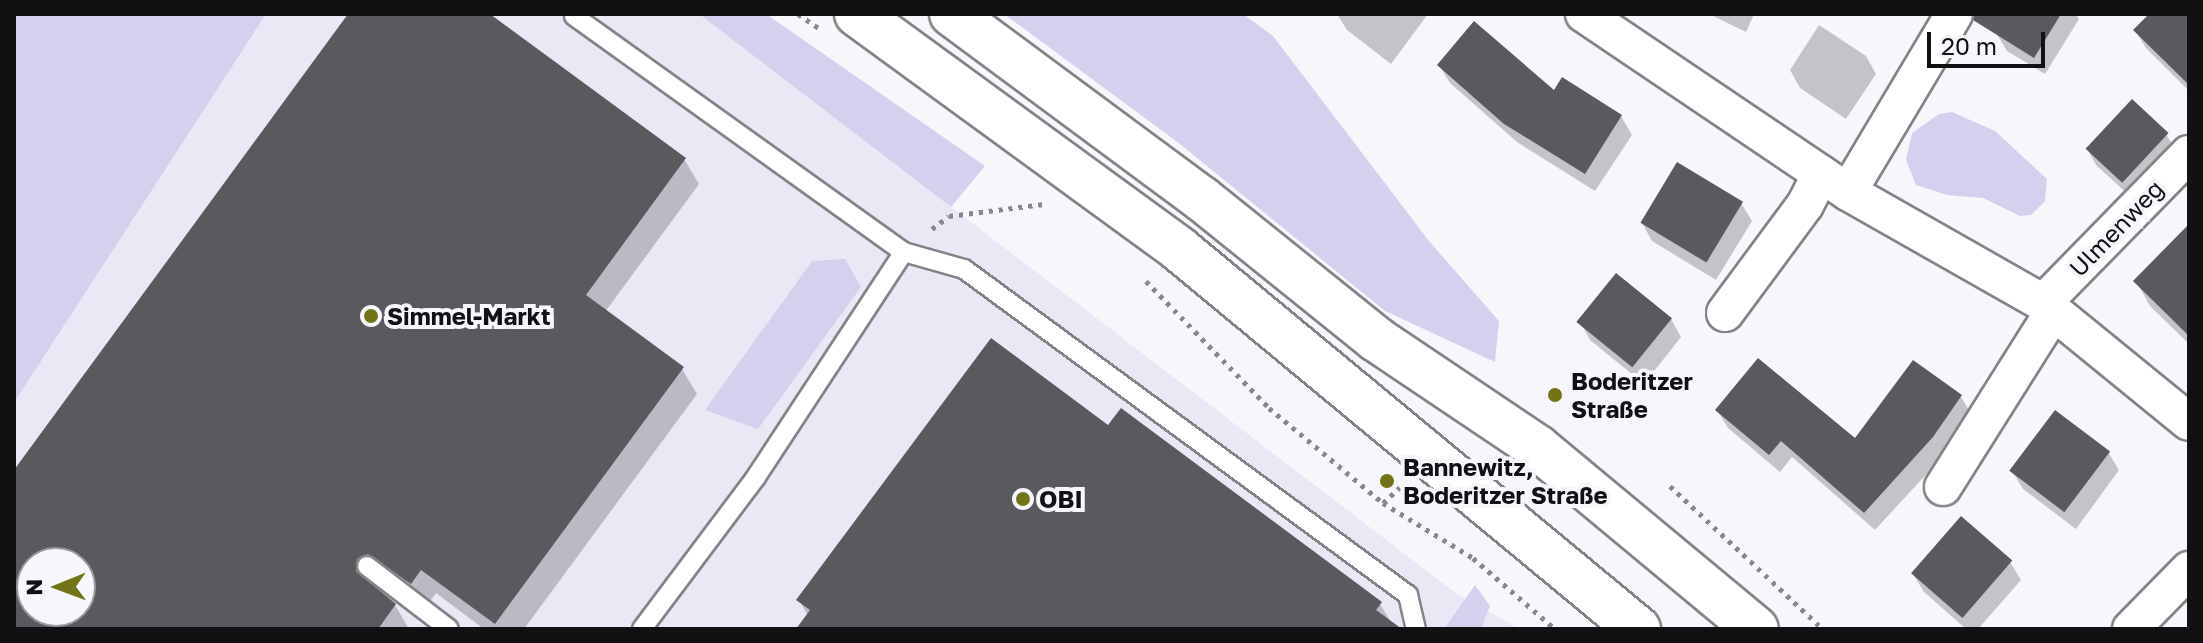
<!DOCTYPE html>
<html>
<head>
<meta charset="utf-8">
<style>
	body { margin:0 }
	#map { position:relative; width:2203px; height:643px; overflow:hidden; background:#f6f6fb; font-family:"Golos Text",sans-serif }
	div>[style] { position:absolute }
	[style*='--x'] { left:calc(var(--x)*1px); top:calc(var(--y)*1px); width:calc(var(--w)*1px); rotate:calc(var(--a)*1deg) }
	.built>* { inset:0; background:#e9e8f5 }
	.green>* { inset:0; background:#d4d1ef }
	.shadow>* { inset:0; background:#0003 }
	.building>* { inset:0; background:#5a595e; transform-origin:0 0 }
	.path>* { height:5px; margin-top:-2.5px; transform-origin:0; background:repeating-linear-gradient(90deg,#88888c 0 4px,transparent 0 10px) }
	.roads { filter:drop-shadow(2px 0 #848388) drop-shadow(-2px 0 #848388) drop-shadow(0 2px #848388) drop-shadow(0 -2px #848388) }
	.lane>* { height:18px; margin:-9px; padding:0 9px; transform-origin:9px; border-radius:9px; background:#fff }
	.street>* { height:36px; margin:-18px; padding:0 18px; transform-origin:18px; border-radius:18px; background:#fff }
	.primary>* { height:44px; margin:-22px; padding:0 22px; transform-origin:22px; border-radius:22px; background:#fff }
	.dots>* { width:22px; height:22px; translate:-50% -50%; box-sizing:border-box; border:4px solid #f6f6fb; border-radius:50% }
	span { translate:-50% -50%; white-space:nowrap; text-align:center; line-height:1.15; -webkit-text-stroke:8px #f6f6fb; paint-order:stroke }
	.street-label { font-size:24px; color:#111113 }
	.poi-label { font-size:24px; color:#111113; font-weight:700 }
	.left { translate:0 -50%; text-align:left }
	.frame { position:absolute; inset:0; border:16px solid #111113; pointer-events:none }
	.north { position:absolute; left:16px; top:547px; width:80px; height:80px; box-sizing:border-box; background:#f6f6fb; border:2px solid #9a9a9e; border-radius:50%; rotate:269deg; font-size:22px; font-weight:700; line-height:32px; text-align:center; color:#111113 }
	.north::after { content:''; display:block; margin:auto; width:28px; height:36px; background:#737317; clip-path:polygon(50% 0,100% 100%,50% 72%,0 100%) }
	.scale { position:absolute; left:1927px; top:32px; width:118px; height:36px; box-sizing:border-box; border:4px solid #111113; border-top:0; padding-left:10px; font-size:24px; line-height:28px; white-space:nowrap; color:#111113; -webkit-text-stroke:6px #f6f6fb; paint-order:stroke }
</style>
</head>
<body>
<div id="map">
	<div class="built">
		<div style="clip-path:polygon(evenodd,266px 14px,699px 14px,1457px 594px,1519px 629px,14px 629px,14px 400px,266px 14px,32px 563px,80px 563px,80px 611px,32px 611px,32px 563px)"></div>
	</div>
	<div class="green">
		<div style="clip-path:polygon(14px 14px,266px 14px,15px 401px,14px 400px)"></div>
		<div style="clip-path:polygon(699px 14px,766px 14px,985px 166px,951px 207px)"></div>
		<div style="clip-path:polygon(1004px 14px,1243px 14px,1273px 36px,1429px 241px,1499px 321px,1495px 362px,1385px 311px,1180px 144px)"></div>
		<div style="clip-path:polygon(1952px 112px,1995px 131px,2047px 179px,2045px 201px,2031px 215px,2020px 216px,1983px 198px,1947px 195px,1916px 185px,1906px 160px,1912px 133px,1939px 114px)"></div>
		<div style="clip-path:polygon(845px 259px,861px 287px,758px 429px,705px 410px,812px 261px)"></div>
		<div style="clip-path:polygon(1475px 585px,1490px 606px,1481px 629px,1444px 629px)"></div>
	</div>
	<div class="shadow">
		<div style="clip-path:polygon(evenodd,351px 14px,487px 14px,684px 159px,699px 184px,605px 312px,682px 369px,697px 394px,524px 629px,484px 629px,436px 593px,425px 608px,389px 580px,371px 583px,371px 587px,395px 605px,409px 629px,14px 629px,14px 473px,351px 14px,32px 563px,80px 563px,80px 611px,32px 611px,32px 563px)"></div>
		<div style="clip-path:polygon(1337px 14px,1428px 14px,1391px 64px,1347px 30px)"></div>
		<div style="clip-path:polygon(1709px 14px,1754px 14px,1746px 32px)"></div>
		<div style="clip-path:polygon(2007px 14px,2076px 14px,2079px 19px,2045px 74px,2007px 51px,1996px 33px)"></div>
		<div style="clip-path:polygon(2151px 14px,2189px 14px,2187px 89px,2146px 48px,2135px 30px)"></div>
		<div style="clip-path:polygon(1819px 25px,1866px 56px,1876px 74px,1846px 119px,1800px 88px,1790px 70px)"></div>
		<div style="clip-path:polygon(1439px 65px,1554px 93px,1621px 116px,1632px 135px,1595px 191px,1517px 142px,1450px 83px)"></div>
		<div style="clip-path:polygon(2166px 134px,2177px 152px,2133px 199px,2096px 165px,2086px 147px)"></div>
		<div style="clip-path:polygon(1741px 203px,1752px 221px,1716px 280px,1652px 241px,1642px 223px)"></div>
		<div style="clip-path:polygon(2189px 230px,2189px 344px,2150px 306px,2136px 281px)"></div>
		<div style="clip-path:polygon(1671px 319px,1681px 337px,1644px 384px,1590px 340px,1580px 322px)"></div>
		<div style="clip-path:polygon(1914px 363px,1961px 397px,1972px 415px,1943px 456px,1875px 530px,1792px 457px,1780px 472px,1728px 428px,1717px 410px,1855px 441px)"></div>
		<div style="clip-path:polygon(1109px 428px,1380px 604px,1394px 627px,798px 629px,808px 616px,799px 600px)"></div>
		<div style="clip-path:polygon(2108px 452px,2119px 470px,2076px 529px,2023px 489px,2012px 471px)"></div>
		<div style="clip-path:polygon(2010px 562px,2021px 580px,1978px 629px,1966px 629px,1924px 592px,1913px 574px)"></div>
	</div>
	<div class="building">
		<div style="clip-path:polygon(evenodd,348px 14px,490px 14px,686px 158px,586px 295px,684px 367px,495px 624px,421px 570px,411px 584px,368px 554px,357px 559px,356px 571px,396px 604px,378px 629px,14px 629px,14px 470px,348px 14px,32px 563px,80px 563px,80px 611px,32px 611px,32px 563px)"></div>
		<div style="clip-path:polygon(1975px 14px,2061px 14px,2034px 58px,1973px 20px)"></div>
		<div style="clip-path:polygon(2149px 14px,2189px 14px,2189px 85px,2133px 30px)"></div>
		<div style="clip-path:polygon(1474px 21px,1554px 90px,1562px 77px,1622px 115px,1585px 174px,1504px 124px,1437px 65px)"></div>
		<div style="left:2132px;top:99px;width:50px;height:68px;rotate:43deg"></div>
		<div style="left:1677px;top:162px;width:77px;height:71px;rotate:31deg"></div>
		<div style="clip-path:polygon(2189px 224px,2189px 336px,2133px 281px)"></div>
		<div style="left:1616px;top:273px;width:72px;height:63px;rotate:39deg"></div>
		<div style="clip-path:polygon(991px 338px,1108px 425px,1121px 408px,1382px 602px,1376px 610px,1402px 629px,796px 629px,810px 610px,796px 600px)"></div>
		<div style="clip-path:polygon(1758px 358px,1855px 438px,1913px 360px,1962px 395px,1933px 437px,1864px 513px,1781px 441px,1769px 455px,1715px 410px)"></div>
		<div style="left:2055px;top:410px;width:69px;height:76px;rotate:37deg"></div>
		<div style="left:1961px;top:516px;width:68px;height:76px;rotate:41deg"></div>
	</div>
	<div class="path">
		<div style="--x:798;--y:14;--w:25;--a:34"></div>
		<div style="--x:932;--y:229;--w:21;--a:-37"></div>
		<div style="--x:949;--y:216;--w:96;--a:-7.2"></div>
		<div style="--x:1146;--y:281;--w:177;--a:45.9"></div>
		<div style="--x:1269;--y:408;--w:148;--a:39.8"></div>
		<div style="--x:1383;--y:503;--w:105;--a:31.4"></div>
		<div style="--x:1473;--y:558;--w:108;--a:40.9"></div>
		<div style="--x:1670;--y:486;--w:209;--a:43.1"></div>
		<div style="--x:1383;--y:503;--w:23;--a:-43"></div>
	</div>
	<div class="roads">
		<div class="lane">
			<div style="--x:574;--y:16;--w:406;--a:35.6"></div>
			<div style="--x:904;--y:252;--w:62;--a:15.8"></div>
			<div style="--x:964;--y:269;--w:551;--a:36.29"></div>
			<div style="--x:1408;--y:595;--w:35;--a:77"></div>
			<div style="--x:367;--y:566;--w:103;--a:37.5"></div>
			<div style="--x:642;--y:629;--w:190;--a:-53.1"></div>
			<div style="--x:756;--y:477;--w:269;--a:-56.7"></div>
		</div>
		<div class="street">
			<div style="--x:1584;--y:14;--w:318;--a:34"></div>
			<div style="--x:1848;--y:192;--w:224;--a:29.6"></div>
			<div style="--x:2043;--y:303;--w:188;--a:39.2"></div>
			<div style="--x:1848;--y:192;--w:207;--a:-59.2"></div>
			<div style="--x:2043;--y:303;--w:209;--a:-45.6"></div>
			<div style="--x:1725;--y:313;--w:134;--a:-53.5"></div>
			<div style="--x:1805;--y:205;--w:35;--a:-63"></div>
			<div style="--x:1943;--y:487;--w:207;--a:-57.8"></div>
			<div style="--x:2131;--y:629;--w:83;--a:-45.5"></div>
		</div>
		<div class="primary">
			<div style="--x:857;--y:14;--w:399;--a:36.1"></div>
			<div style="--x:1179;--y:249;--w:596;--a:39.62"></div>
			<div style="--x:952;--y:14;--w:311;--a:36.5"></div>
			<div style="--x:1202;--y:199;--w:223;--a:38.8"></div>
			<div style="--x:1376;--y:339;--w:195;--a:33.9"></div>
			<div style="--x:1538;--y:448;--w:283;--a:39.7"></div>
		</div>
	</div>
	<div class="dots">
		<div style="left:371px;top:316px;background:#737317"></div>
		<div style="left:1555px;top:395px;background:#737317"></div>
		<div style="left:1387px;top:481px;background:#737317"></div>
		<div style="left:1023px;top:499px;background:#737317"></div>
	</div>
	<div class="street-label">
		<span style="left:2116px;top:228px;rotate:-46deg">Ulmenweg</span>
	</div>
	<div class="poi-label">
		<span class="left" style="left:387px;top:316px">Simmel-Markt</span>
		<span class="left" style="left:1571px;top:395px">Boderitzer<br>Straße</span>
		<span class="left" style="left:1403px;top:481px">Bannewitz,<br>Boderitzer Straße</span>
		<span class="left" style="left:1039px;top:499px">OBI</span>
	</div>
	<div class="frame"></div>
	<div class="north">N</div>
	<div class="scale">20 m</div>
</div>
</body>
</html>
